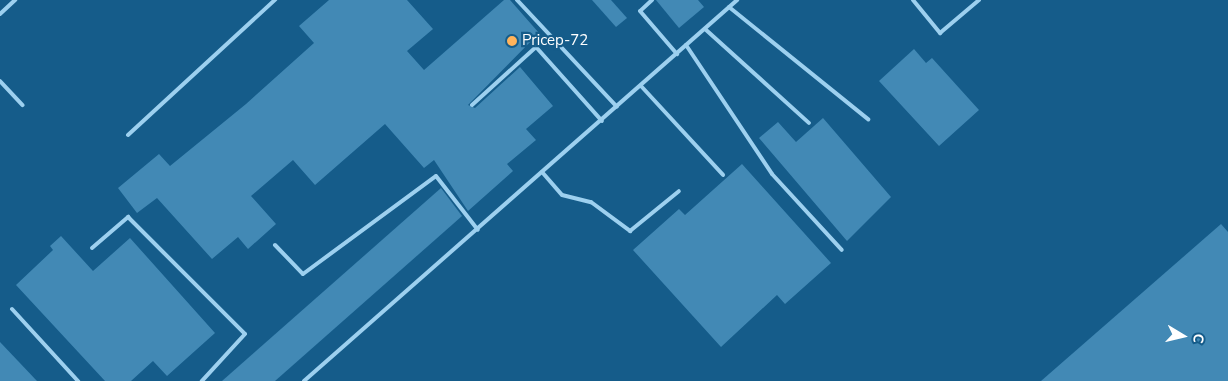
<!DOCTYPE html>
<html>
<head>
<meta charset="utf-8">
<style>
	body { margin:0 }
	#map { position:relative; width:1228px; height:381px; overflow:hidden; background:#155c8a; font-family:"Nunito Sans",sans-serif }
	div>[style] { position:absolute }
	[style*='--x'] { left:calc(var(--x)*1px); top:calc(var(--y)*1px); width:calc(var(--w)*1px); rotate:calc(var(--a)*1deg) }
	.building>* { inset:0; background:#4289b5 }
	.lane>* { height:4px; margin:-2px; padding:0 2px; transform-origin:2px; border-radius:2px; background:#9dd0ef }
	.dots>* { width:14px; height:14px; translate:-50% -50%; box-sizing:border-box; border:2px solid #155c8a; border-radius:50% }
	span { translate:-50% -50%; white-space:nowrap; text-align:center; line-height:1.15; -webkit-text-stroke:4.5px #155c8a; paint-order:stroke }
	.poi-label { font-size:15px; color:#fff }
	.left { translate:0 -50%; text-align:left }
	.north { position:absolute; left:1158px; top:311px; width:50px; height:50px; -webkit-text-stroke:4px #155c8a; paint-order:stroke; rotate:99deg; font-size:14px; font-weight:700; line-height:20px; text-align:center; color:#fff }
	.north::after { content:''; display:block; margin:auto; width:18px; height:22px; background:#fff; clip-path:polygon(50% 0,100% 100%,50% 72%,0 100%) }
</style>
</head>
<body>
<div id="map">
	<div class="building">
		<div style="clip-path:polygon(329px 0,407px 0,433px 29px,407px 51px,424px 70px,504px 0,510px 0,539px 33px,468px 105px,475px 108px,520px 67px,553px 106px,526px 129px,536px 140px,507px 164px,513px 171px,468px 211px,434px 160px,424px 168px,385px 124px,315px 185px,293px 160px,251px 196px,276px 224px,248px 249px,238px 237px,212px 259px,157px 198px,137px 213px,118px 188px,159px 154px,170px 166px,246px 104px,314px 43px,299px 26px)"></div>
		<div style="clip-path:polygon(592px 0,611px 0,627px 18px,616px 27px)"></div>
		<div style="clip-path:polygon(656px 0,698px 0,704px 7px,679px 28px)"></div>
		<div style="clip-path:polygon(914px 49px,926px 63px,932px 58px,979px 110px,939px 146px,879px 81px)"></div>
		<div style="clip-path:polygon(823px 118px,891px 197px,847px 241px,759px 138px,778px 122px,796px 142px)"></div>
		<div style="clip-path:polygon(742px 164px,831px 263px,785px 304px,777px 295px,721px 347px,633px 250px,679px 209px,685px 215px)"></div>
		<div style="clip-path:polygon(441px 188px,462px 216px,453px 224px,275px 381px,222px 381px)"></div>
		<div style="clip-path:polygon(1221px 224px,1228px 232px,1228px 381px,1041px 381px)"></div>
		<div style="clip-path:polygon(61px 236px,93px 271px,130px 238px,215px 333px,167px 376px,153px 361px,131px 381px,105px 381px,16px 285px,53px 250px,50px 246px)"></div>
		<div style="clip-path:polygon(0 342px,37px 381px,0 381px)"></div>
	</div>
	<div class="lane">
		<div style="--x:517;--y:0;--w:146;--a:46.9"></div>
		<div style="--x:652;--y:0;--w:16;--a:137"></div>
		<div style="--x:640;--y:11;--w:57;--a:49.3"></div>
		<div style="--x:913;--y:0;--w:43;--a:50.7"></div>
		<div style="--x:940;--y:33;--w:51;--a:-40.2"></div>
		<div style="--x:729;--y:7;--w:179;--a:38.9"></div>
		<div style="--x:0;--y:14;--w:21;--a:-43"></div>
		<div style="--x:705;--y:29;--w:140;--a:42.1"></div>
		<div style="--x:686;--y:45;--w:155;--a:56.3"></div>
		<div style="--x:772;--y:174;--w:103;--a:47.4"></div>
		<div style="--x:0;--y:81;--w:33;--a:47"></div>
		<div style="--x:641;--y:86;--w:121;--a:47.3"></div>
		<div style="--x:472;--y:105;--w:86;--a:-42.2"></div>
		<div style="--x:536;--y:47;--w:99;--a:48.3"></div>
		<div style="--x:128;--y:135;--w:200;--a:-42.6"></div>
		<div style="--x:542;--y:172;--w:30;--a:49"></div>
		<div style="--x:562;--y:195;--w:30;--a:14"></div>
		<div style="--x:591;--y:202;--w:49;--a:36.6"></div>
		<div style="--x:630;--y:231;--w:63;--a:-39.2"></div>
		<div style="--x:275;--y:245;--w:40;--a:46"></div>
		<div style="--x:303;--y:274;--w:165;--a:-36.4"></div>
		<div style="--x:436;--y:176;--w:68;--a:52.1"></div>
		<div style="--x:92;--y:248;--w:48;--a:-40.7"></div>
		<div style="--x:128;--y:217;--w:165;--a:45"></div>
		<div style="--x:245;--y:334;--w:64;--a:132.5"></div>
		<div style="--x:12;--y:309;--w:98;--a:47.5"></div>
		<div style="--x:304;--y:381;--w:577;--a:-41.34"></div>
	</div>
	<div class="dots">
		<div style="left:512px;top:41px;background:#ffb35b"></div>
	</div>
	<div class="poi-label">
		<span class="left" style="left:522px;top:41px">Pricep-72</span>
	</div>
	<div class="north">С</div>
</div>
</body>
</html>
